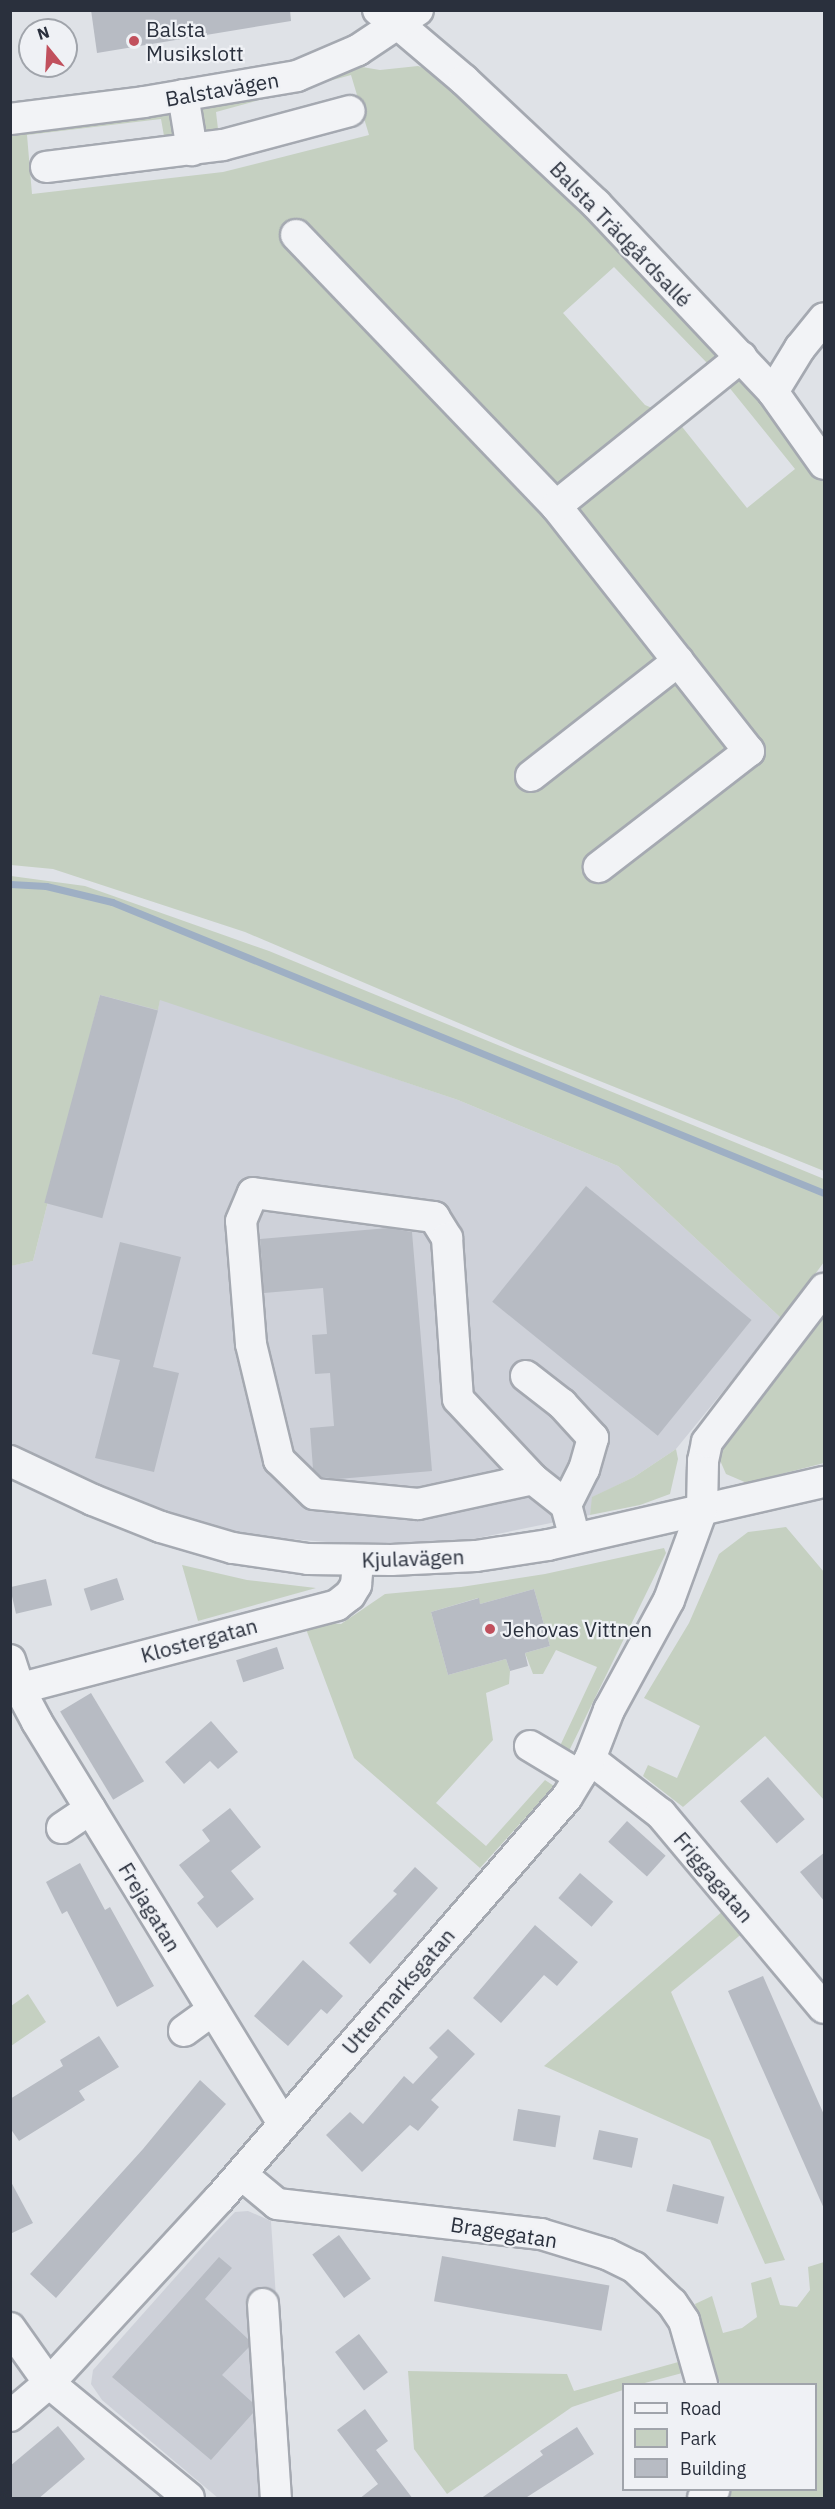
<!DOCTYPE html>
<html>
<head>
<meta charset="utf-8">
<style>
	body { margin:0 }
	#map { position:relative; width:835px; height:2509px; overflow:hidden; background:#dfe2e7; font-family:"IBM Plex Sans",sans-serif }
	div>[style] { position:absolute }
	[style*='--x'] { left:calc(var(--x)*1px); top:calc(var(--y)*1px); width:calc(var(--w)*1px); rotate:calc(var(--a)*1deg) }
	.built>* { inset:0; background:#ced1d9 }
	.green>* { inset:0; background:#c5d0c1 }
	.stream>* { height:7px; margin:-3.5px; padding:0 3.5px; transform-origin:3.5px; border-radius:3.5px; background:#9eafc4 }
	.building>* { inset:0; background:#b7bbc3; transform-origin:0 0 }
	.roads { filter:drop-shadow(2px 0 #a5a9b1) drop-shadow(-2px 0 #a5a9b1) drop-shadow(0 2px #a5a9b1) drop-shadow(0 -2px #a5a9b1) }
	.minor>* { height:30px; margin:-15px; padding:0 15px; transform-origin:15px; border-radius:15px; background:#f2f3f6 }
	.dots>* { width:16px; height:16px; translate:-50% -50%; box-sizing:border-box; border:3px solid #eff1f5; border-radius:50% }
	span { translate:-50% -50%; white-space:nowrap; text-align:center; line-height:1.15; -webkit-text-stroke:4.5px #eff1f5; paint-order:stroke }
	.poi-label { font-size:21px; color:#2a303d }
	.left { translate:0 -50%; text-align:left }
	.street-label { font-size:21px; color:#2a303d }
	.frame { position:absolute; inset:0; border:12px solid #2a303d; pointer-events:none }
	.legend { position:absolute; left:622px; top:2383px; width:195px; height:108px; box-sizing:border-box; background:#eff1f5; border:2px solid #a0a4ab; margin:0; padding:8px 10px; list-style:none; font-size:18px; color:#2a303d }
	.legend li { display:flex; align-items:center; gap:12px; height:30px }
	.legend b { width:30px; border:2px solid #a0a4ab }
	.north { position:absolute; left:18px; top:18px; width:60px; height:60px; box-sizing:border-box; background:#eff1f5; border:2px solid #a0a4ab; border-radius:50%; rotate:342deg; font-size:16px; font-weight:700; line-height:24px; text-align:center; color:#2a303d }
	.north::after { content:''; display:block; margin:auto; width:21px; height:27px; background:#c1505d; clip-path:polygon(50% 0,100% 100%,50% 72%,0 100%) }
</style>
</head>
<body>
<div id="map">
	<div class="built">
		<div style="clip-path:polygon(100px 995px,158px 1009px,160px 999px,458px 1100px,618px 1166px,782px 1319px,676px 1449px,634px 1477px,593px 1497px,590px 1515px,463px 1541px,364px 1545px,231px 1534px,129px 1506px,11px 1447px,10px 1266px,33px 1261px)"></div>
		<div style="clip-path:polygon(248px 2211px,271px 2221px,289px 2498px,218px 2498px,102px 2400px,91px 2384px,93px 2370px,213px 2235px,235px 2212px)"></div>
	</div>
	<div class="green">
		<div style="clip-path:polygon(418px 66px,439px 73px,575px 196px,720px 352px,709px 365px,614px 267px,563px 313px,645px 405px,675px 418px,747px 508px,795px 469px,724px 381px,733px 378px,747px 381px,824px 481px,824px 1171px,515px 1047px,245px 932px,53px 869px,11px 865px,10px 131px,176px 111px,181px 134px,164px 136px,161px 119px,27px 135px,32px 194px,223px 172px,369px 135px,351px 75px,216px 112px,218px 129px,203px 131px,200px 108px,202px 103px,328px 77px,362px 67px,380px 70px)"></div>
		<div style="clip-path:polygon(11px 876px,85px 886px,269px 951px,824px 1179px,824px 1262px,782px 1319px,618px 1166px,458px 1100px,160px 1000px,158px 1010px,100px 995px,33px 1261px,11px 1266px)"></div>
		<div style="clip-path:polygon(824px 1308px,824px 1463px,747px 1483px,726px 1474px,719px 1458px,733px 1428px)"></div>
		<div style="clip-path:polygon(676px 1449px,678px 1459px,670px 1494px,640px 1505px,590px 1515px,592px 1497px,634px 1477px)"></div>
		<div style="clip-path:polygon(786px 1527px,824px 1572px,824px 1800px,765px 1736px,683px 1807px,643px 1776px,648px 1765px,677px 1778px,700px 1726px,644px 1698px,689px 1623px,719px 1554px,748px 1532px)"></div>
		<div style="clip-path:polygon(664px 1548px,666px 1553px,568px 1753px,559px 1748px,597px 1667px,556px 1650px,543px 1674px,533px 1674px,525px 1653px,550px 1646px,534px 1589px,480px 1604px,478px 1598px,431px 1612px,448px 1675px,506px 1659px,510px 1671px,509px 1684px,486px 1693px,493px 1740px,436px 1803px,486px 1846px,545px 1780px,554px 1786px,480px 1868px,354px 1758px,303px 1621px,341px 1624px,385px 1594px,461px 1587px,545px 1574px)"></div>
		<div style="clip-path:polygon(182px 1565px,247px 1580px,316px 1588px,198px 1621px)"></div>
		<div style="clip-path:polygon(724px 1910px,744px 1932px,671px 1992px,785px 2260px,765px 2264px,710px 2140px,544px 2066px)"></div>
		<div style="clip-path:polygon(28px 1994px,46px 2022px,11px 2046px,11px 2006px)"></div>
		<div style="clip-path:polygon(824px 2262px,824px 2498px,721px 2498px,728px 2490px,816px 2490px,816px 2384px,720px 2384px,695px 2304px,712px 2296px,723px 2333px,742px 2328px,757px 2317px,751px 2283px,771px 2277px,780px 2305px,797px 2307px,810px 2290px,808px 2267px)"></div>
		<div style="clip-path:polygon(682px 2361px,686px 2372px,641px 2384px,624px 2384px,623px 2390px,572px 2407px,447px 2494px,414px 2449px,408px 2371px,567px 2374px,574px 2391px)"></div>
	</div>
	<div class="stream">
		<div style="--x:10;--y:884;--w:36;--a:3"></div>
		<div style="--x:46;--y:886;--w:68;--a:13.6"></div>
		<div style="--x:112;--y:902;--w:769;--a:22.23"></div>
	</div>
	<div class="building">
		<div style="clip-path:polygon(91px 10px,290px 10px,291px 21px,97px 53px)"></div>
		<div style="left:100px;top:995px;width:60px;height:215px;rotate:15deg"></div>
		<div style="left:586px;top:1186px;width:213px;height:149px;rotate:39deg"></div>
		<div style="clip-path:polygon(388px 1228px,412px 1232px,432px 1471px,338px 1479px,322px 1477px,313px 1469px,310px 1428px,334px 1426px,330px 1373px,315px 1374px,312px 1335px,327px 1334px,323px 1288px,264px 1293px,260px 1239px)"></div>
		<div style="clip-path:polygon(120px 1242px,181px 1257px,153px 1367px,179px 1373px,154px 1472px,95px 1458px,120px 1360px,92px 1354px)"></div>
		<div style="left:117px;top:1578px;width:23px;height:35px;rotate:72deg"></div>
		<div style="left:46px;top:1579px;width:27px;height:37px;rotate:77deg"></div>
		<div style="clip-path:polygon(534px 1589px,550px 1646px,525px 1653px,528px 1666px,510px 1671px,506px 1659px,448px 1675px,431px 1612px,479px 1598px,480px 1604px)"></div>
		<div style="left:277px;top:1647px;width:23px;height:43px;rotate:72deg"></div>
		<div style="left:91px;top:1693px;width:103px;height:36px;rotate:59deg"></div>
		<div style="clip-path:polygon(211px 1721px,238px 1752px,218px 1769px,210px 1761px,184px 1784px,165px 1762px)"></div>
		<div style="left:768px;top:1777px;width:56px;height:37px;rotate:49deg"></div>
		<div style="clip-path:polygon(230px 1808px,261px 1847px,231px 1871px,254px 1899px,217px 1928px,197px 1903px,204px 1897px,179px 1865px,210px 1841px,202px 1830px)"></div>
		<div style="left:627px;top:1821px;width:52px;height:28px;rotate:42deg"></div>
		<div style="clip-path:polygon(825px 1852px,825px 1902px,800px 1872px)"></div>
		<div style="clip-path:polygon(80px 1863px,105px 1910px,110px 1907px,154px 1986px,117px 2007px,67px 1911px,62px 1914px,46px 1882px)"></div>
		<div style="clip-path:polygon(415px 1867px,438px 1888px,370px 1964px,349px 1943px,397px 1894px,393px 1891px)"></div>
		<div style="left:580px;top:1873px;width:44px;height:33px;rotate:41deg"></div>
		<div style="clip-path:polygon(535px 1925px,578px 1962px,557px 1986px,544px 1975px,501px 2023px,473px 1998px)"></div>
		<div style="clip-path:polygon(303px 1960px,343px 1996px,327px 2014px,321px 2009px,288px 2046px,254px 2016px)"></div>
		<div style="clip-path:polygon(763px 1976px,825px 2117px,825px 2211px,728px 1991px)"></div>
		<div style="clip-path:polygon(448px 2029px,475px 2054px,431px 2100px,439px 2107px,418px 2131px,410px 2125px,362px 2172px,326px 2135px,350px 2112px,363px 2124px,404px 2076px,413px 2084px,438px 2057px,429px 2048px)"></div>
		<div style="clip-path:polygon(99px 2036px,119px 2067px,79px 2091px,85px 2100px,19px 2141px,10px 2128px,10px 2099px,63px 2066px,60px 2060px)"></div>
		<div style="clip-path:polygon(200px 2080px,226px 2104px,56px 2298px,30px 2274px,143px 2149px)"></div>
		<div style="left:518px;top:2109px;width:43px;height:32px;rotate:9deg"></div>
		<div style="left:599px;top:2130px;width:40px;height:30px;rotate:12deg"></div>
		<div style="clip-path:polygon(10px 2180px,33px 2223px,10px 2234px)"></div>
		<div style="left:673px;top:2184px;width:53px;height:28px;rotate:14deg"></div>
		<div style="left:339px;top:2235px;width:54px;height:33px;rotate:54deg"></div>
		<div style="left:442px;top:2256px;width:170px;height:46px;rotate:10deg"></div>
		<div style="clip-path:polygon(219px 2257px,232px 2268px,205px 2299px,248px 2339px,249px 2347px,222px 2375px,252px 2402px,253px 2413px,211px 2460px,112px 2377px)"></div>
		<div style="left:359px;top:2334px;width:48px;height:30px;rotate:53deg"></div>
		<div style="clip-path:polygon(365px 2409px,388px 2441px,376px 2450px,413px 2499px,359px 2499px,378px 2484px,337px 2430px)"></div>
		<div style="clip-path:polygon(58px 2426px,85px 2459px,38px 2499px,10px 2499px,10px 2466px)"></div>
		<div style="clip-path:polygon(577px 2427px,594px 2454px,524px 2499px,480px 2499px,543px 2455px,540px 2451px)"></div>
	</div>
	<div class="roads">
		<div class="minor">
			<div style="--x:378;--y:10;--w:24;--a:35"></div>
			<div style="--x:398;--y:24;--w:87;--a:40.3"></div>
			<div style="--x:464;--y:80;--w:181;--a:43.2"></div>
			<div style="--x:596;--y:204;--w:258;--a:46.7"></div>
			<div style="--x:773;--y:392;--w:88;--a:54.7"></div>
			<div style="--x:183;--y:95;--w:56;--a:80.7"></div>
			<div style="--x:10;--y:119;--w:135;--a:-7.2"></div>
			<div style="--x:144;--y:102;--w:155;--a:-9.6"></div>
			<div style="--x:297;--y:76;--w:66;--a:-23.1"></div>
			<div style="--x:358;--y:50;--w:72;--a:-33.7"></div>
			<div style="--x:46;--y:167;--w:178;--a:-7.1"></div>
			<div style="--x:223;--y:145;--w:131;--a:-15"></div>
			<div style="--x:296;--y:235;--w:376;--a:46.2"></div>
			<div style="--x:556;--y:506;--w:312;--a:51.8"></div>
			<div style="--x:749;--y:751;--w:190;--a:142.3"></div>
			<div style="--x:773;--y:392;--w:52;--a:-58.5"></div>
			<div style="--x:800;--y:348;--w:38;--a:-51"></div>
			<div style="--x:556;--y:506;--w:238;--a:-38.8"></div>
			<div style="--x:531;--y:776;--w:187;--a:-38"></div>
			<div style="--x:526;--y:1376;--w:46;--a:37.9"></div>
			<div style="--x:562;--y:1404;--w:46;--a:47.6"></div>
			<div style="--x:593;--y:1438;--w:32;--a:106"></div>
			<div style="--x:584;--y:1469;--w:40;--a:116.6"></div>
			<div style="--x:566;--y:1505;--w:20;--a:75"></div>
			<div style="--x:10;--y:1461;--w:92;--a:25.2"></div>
			<div style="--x:93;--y:1500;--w:73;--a:21.7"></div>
			<div style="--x:161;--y:1527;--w:75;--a:16.3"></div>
			<div style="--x:233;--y:1548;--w:76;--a:8.3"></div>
			<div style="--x:308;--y:1559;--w:83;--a:0.7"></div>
			<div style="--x:391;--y:1560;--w:85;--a:-2.7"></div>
			<div style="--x:476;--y:1556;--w:73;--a:-8.7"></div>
			<div style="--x:548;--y:1545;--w:283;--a:-12.9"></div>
			<div style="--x:533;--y:1479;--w:118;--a:167.7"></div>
			<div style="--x:418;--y:1504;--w:104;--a:-174.5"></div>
			<div style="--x:314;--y:1494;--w:49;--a:-135.8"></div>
			<div style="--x:279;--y:1460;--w:119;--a:-103.6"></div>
			<div style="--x:251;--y:1344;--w:123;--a:-94.6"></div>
			<div style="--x:241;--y:1221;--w:30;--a:-67"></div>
			<div style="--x:253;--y:1193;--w:183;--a:7.6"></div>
			<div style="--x:434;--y:1217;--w:25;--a:58"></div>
			<div style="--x:447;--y:1238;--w:161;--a:86.1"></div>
			<div style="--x:458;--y:1399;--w:110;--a:46.8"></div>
			<div style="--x:533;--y:1479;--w:42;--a:38.2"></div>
			<div style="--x:10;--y:1660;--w:29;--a:72"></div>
			<div style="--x:19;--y:1688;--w:38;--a:62"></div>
			<div style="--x:37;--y:1722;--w:471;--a:58.5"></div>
			<div style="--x:10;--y:1691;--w:338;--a:-14.7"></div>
			<div style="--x:337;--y:1605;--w:16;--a:-38"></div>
			<div style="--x:350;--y:1595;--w:12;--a:-59"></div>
			<div style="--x:356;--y:1585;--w:25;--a:-85"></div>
			<div style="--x:530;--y:1746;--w:58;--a:31"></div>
			<div style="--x:590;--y:1759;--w:90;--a:37.8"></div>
			<div style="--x:661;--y:1814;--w:253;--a:50"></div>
			<div style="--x:62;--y:1828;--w:34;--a:-34"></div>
			<div style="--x:184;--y:2031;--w:36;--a:-36"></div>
			<div style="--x:241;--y:2174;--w:47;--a:39.8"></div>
			<div style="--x:277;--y:2204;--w:266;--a:6.5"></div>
			<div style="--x:541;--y:2234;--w:69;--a:16.9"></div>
			<div style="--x:607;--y:2254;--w:30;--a:26"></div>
			<div style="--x:634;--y:2267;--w:52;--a:43.5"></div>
			<div style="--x:672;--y:2303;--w:22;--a:56"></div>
			<div style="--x:684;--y:2321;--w:66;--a:74.1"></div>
			<div style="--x:263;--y:2304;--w:194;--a:86.2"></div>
			<div style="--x:10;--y:2328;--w:67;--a:54.7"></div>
			<div style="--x:49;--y:2383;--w:181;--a:39.4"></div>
			<div style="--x:10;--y:2416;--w:51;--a:-40.2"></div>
			<div style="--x:49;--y:2383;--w:251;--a:-47.3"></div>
			<div style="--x:219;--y:2199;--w:532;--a:-49.12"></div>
			<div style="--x:567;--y:1797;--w:44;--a:-58.8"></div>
			<div style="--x:590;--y:1759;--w:53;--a:-68.8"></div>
			<div style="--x:609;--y:1710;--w:125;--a:-61.4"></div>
			<div style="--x:669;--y:1600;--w:96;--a:-69.9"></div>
			<div style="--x:702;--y:1510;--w:49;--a:-88.8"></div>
			<div style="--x:703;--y:1461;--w:19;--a:-78"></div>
			<div style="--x:707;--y:1442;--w:193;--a:-52.6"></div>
			<div style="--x:703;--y:2498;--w:14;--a:-36"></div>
		</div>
	</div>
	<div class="dots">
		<div style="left:134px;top:41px;background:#c1505d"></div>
		<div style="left:490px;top:1629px;background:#c1505d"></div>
	</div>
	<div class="poi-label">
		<span class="left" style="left:146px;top:41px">Balsta<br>Musikslott</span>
		<span class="left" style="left:502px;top:1629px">Jehovas Vittnen</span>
	</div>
	<div class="street-label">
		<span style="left:222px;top:89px;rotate:-10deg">Balstavägen</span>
		<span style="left:621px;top:234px;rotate:46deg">Balsta Trädgårdsallé</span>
		<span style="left:413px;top:1558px;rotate:-2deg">Kjulavägen</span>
		<span style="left:199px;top:1640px;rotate:-15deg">Klostergatan</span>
		<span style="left:714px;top:1877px;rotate:50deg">Friggagatan</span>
		<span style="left:150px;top:1907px;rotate:59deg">Frejagatan</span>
		<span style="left:398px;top:1991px;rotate:-49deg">Uttermarksgatan</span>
		<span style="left:504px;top:2232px;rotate:9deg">Bragegatan</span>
	</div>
	<div class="frame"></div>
	<ul class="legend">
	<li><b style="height:8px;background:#f2f3f6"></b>Road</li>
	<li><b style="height:16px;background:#c5d0c1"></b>Park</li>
	<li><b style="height:16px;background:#b7bbc3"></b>Building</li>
	</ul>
	<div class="north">N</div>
</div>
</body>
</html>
